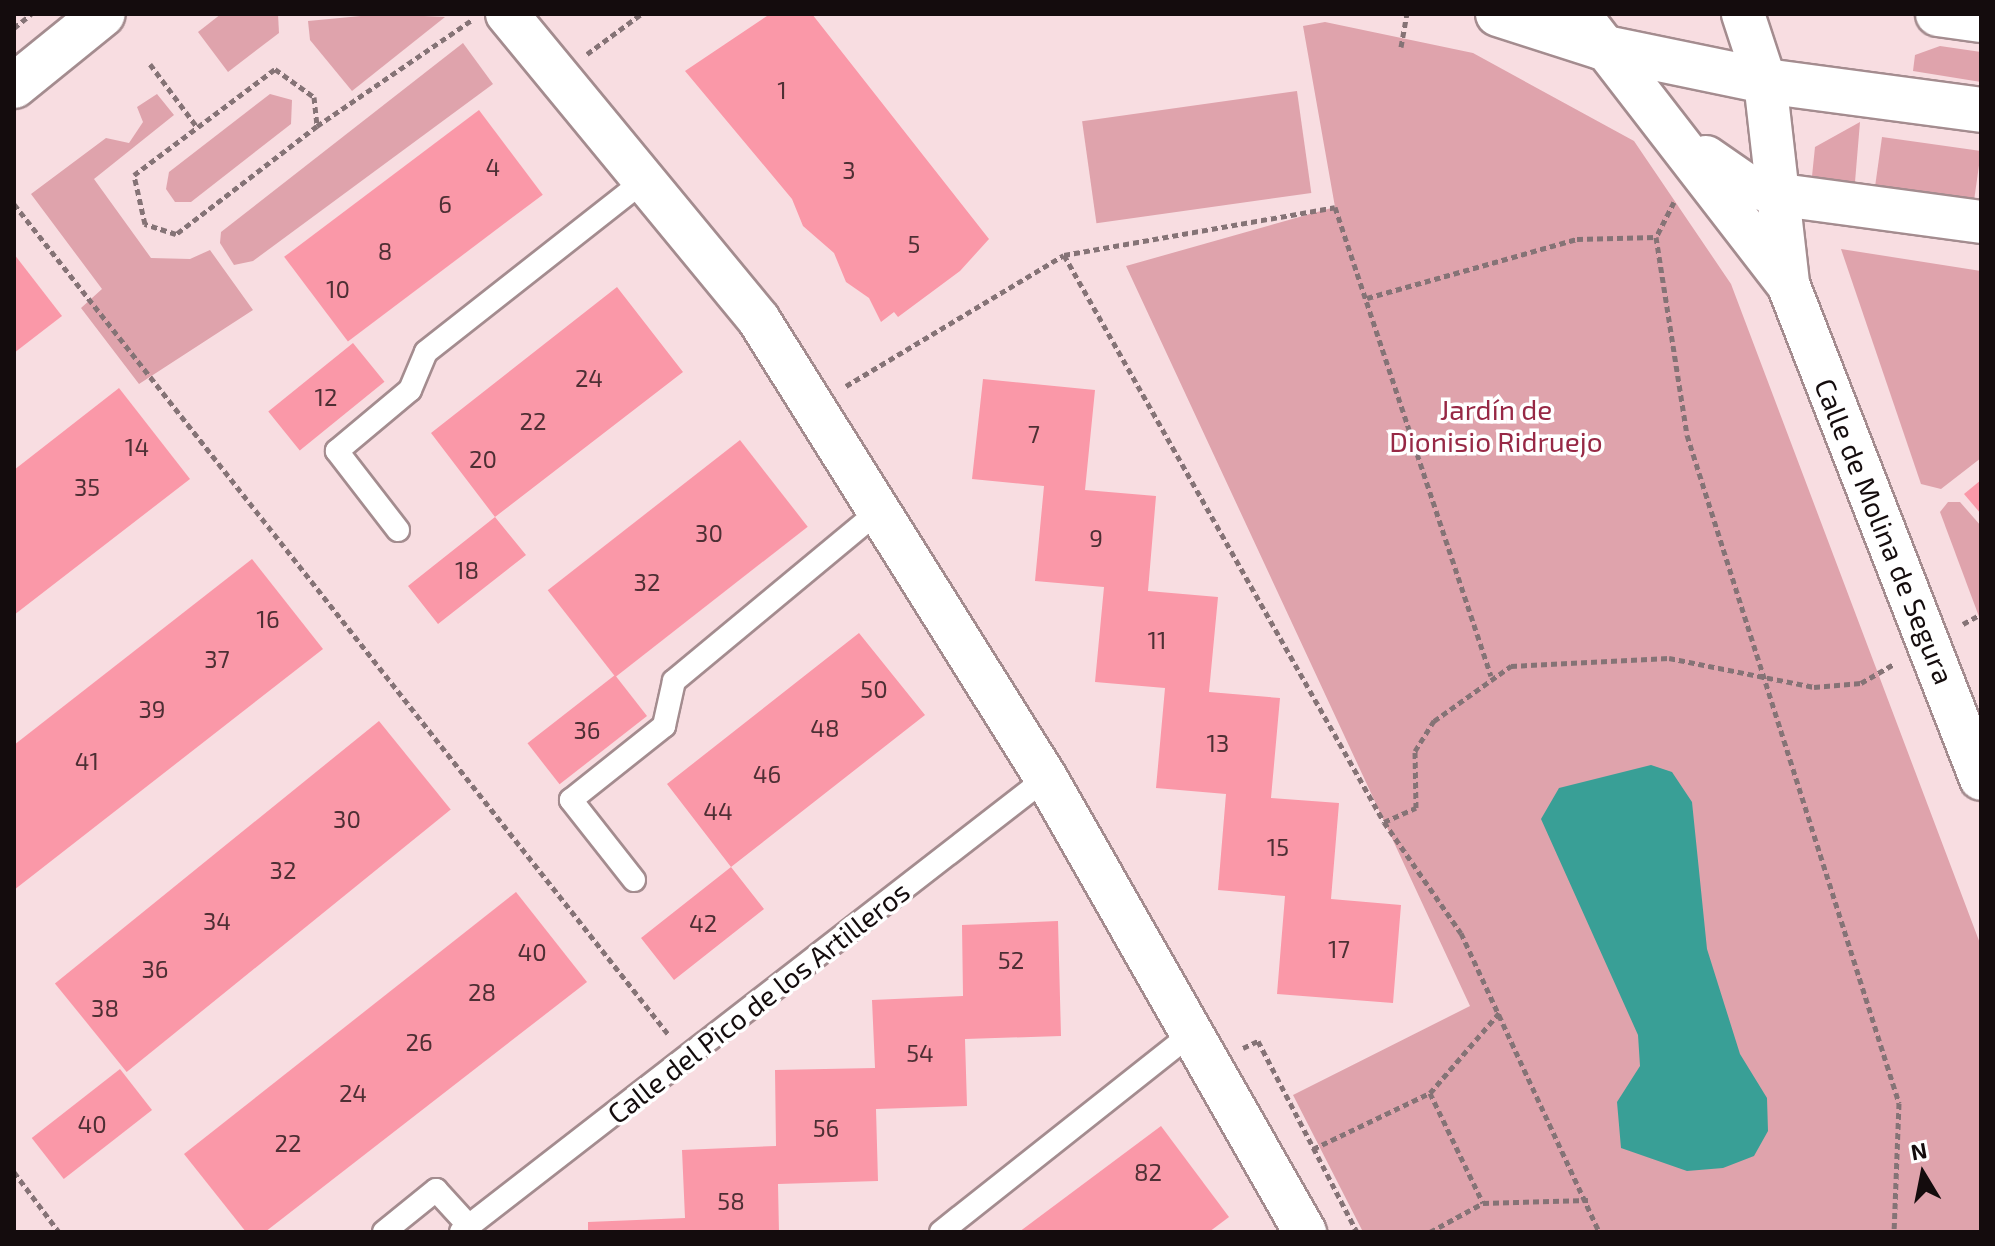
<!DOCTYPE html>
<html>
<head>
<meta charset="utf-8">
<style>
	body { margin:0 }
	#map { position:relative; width:1995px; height:1246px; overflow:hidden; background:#f8dde1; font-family:"Exo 2",sans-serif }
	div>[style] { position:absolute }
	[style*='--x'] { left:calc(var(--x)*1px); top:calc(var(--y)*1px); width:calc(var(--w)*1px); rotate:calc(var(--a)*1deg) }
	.green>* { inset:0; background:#dfa3ac; transform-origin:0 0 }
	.water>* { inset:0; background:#399f96 }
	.building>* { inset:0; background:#fa98a8; transform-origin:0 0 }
	.path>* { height:5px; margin-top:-2.5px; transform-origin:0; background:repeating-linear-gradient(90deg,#857376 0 6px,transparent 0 10px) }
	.roads { filter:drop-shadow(2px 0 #a48c8f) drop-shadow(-2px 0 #a48c8f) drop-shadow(0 2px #a48c8f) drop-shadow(0 -2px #a48c8f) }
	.service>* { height:22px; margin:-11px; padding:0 11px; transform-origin:11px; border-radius:11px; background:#fff }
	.minor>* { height:42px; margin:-21px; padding:0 21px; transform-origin:21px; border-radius:21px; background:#fff }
	.secondary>* { height:44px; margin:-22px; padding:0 22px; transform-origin:22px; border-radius:22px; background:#fff }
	span { translate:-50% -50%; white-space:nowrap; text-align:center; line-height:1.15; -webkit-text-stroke:7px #fff; paint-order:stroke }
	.number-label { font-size:24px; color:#4e2f34 }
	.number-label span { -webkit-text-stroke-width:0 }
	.park-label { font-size:28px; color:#972845 }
	.street-label { font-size:28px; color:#140c0d }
	.frame { position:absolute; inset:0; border:16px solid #140c0d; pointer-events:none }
	.north { position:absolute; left:1883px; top:1134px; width:80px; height:80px; -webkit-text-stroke:6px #fff; paint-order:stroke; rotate:350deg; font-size:22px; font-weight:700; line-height:32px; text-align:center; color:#140c0d }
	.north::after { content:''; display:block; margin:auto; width:28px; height:36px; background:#140c0d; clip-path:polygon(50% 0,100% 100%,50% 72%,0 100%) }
</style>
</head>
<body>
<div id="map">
	<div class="green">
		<div style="clip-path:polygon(221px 14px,278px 14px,279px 33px,228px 72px,198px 32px)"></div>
		<div style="clip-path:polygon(382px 14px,445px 17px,352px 91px,310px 40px,308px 21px)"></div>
		<div style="clip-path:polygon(1325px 22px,1473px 53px,1634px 141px,1731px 284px,1981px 946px,1981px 1232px,1363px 1232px,1293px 1095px,1470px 1006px,1126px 266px,1335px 207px,1303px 26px)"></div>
		<div style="clip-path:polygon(463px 43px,493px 84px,253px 261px,234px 265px,220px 243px,221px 232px)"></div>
		<div style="clip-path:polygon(1940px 46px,1981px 52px,1981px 82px,1913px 71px,1915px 55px)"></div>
		<div style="left:1297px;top:91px;width:103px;height:217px;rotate:82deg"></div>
		<div style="clip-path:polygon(157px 94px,174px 115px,94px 179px,151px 258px,190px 259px,210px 250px,253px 310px,139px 384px,81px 308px,102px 289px,31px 194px,106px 138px,129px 143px,143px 122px,137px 107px)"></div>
		<div style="clip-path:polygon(270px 94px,292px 100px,291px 124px,191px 202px,175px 202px,166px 189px,169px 172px)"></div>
		<div style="clip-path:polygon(1860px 122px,1854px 194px,1811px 186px,1815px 147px)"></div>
		<div style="left:1882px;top:137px;width:100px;height:58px;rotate:8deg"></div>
		<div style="clip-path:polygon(1841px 249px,1981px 271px,1981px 458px,1941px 489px,1921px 484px)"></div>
		<div style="clip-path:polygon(1948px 502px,1960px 502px,1981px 526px,1981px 622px,1940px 512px)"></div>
	</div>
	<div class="water">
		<div style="clip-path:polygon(1651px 765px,1672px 772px,1692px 802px,1707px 949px,1740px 1054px,1767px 1098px,1768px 1131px,1754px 1156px,1723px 1168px,1687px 1171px,1621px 1148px,1617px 1102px,1640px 1066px,1638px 1035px,1541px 819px,1559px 788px)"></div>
	</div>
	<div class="building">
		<div style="clip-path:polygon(770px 14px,812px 14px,989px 239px,960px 271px,898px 317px,894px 312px,881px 322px,869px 298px,846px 282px,834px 253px,803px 226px,792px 199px,685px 71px)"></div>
		<div style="left:479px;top:110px;width:106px;height:244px;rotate:53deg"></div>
		<div style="clip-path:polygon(14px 254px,62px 316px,14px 353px)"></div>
		<div style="clip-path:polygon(617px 287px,683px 372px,495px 517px,526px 555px,438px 624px,408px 586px,495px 517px,431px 433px)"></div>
		<div style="left:353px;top:343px;width:50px;height:109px;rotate:51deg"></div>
		<div style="clip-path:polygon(983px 379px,1095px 390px,1085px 490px,1156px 496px,1148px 591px,1218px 597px,1209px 692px,1280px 698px,1271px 798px,1339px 803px,1331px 899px,1401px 905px,1393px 1003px,1277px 994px,1285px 896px,1218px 890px,1226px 794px,1156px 788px,1165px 688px,1095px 682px,1104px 587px,1035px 581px,1044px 486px,972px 479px)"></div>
		<div style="clip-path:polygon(119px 388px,190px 479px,14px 615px,14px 470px)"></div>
		<div style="left:740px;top:440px;width:110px;height:244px;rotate:52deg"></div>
		<div style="clip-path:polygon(1981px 480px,1981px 514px,1964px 494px)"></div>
		<div style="clip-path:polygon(252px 559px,323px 649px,14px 890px,14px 745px)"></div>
		<div style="clip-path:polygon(859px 633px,925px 715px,731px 867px,764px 909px,674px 980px,641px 938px,731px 867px,667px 784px)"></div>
		<div style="left:615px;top:675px;width:52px;height:111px;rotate:52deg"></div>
		<div style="left:379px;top:721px;width:114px;height:417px;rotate:51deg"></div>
		<div style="clip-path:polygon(516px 892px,587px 982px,265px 1232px,246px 1232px,184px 1154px)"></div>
		<div style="clip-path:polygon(1058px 921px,1061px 1036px,965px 1039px,967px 1106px,876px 1109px,878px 1181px,778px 1184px,779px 1232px,588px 1232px,588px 1222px,685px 1218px,682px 1150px,776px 1146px,775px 1070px,875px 1068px,872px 1000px,963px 996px,962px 925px)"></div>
		<div style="left:120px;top:1069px;width:52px;height:112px;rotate:52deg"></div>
		<div style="clip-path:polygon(1161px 1126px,1229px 1217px,1209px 1232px,1019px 1232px)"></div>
	</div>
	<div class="path">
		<div style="--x:14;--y:28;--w:22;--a:-39"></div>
		<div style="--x:1401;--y:47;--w:34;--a:-80"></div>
		<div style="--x:587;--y:54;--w:67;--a:-36.5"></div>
		<div style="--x:150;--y:64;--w:79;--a:53.3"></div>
		<div style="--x:275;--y:69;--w:48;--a:35.7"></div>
		<div style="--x:314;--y:97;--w:29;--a:84"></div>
		<div style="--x:317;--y:126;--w:178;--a:142.5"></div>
		<div style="--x:176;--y:234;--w:33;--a:-162"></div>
		<div style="--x:145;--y:224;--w:50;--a:-102.7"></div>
		<div style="--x:134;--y:175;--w:176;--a:-36.9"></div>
		<div style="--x:317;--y:126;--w:188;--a:-34.4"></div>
		<div style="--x:1674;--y:202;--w:39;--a:117"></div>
		<div style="--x:1656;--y:237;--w:200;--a:81.1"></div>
		<div style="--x:1687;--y:435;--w:701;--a:72.39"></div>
		<div style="--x:1899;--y:1103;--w:129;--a:92.2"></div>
		<div style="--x:14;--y:204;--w:1057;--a:51.76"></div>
		<div style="--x:1064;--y:255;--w:651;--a:60.56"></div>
		<div style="--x:1384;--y:822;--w:135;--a:55.3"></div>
		<div style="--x:1461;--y:933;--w:329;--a:65.2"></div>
		<div style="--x:1367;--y:298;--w:218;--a:-15.7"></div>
		<div style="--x:1577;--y:239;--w:79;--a:-1.5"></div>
		<div style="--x:846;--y:386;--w:254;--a:-31"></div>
		<div style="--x:1064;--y:255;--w:275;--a:-10"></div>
		<div style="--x:1335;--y:207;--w:494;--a:71.6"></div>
		<div style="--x:1963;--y:624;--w:21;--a:-29"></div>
		<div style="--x:1384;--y:822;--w:35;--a:-24"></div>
		<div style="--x:1416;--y:808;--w:57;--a:-91"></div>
		<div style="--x:1415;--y:751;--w:36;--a:-58"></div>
		<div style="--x:1434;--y:721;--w:95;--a:-35.5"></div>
		<div style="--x:1511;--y:666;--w:158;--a:-2.9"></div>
		<div style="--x:1669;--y:658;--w:148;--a:11.3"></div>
		<div style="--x:1814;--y:687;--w:47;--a:-4.9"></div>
		<div style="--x:1861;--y:683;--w:39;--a:-30"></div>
		<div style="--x:1243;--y:1048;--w:17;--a:-25"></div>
		<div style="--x:1258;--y:1041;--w:215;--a:62.6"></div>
		<div style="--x:1430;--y:1093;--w:106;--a:-49.2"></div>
		<div style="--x:1313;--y:1149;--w:130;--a:-25.6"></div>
		<div style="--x:1430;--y:1093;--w:122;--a:64.3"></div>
		<div style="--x:1483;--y:1203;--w:105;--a:-1.6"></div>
		<div style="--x:14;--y:1172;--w:75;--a:53.1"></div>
		<div style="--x:1430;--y:1232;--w:60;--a:-28.7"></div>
	</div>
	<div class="roads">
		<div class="service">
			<div style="--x:398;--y:530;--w:100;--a:-127.7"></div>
			<div style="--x:337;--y:451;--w:95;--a:-39.9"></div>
			<div style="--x:410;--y:390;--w:41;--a:-67.2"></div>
			<div style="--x:426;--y:352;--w:276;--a:-38.2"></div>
			<div style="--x:634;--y:880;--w:102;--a:-128.2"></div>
			<div style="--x:571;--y:800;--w:119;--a:-38.5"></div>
			<div style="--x:664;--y:726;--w:46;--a:-77.5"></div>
			<div style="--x:674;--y:681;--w:269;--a:-39.7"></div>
			<div style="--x:384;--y:1232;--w:67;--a:-38.9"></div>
			<div style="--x:436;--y:1190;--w:49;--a:47.5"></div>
			<div style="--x:461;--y:1232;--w:741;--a:-37.81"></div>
			<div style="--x:941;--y:1232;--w:324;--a:-38.4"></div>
		</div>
		<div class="minor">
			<div style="--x:507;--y:14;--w:396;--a:50.5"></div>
			<div style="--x:759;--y:320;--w:540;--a:57.93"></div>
			<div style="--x:1046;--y:778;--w:523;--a:60.3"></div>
			<div style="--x:1579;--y:14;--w:341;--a:52.3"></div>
			<div style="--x:1788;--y:284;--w:531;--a:68.7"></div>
			<div style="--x:1743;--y:14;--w:71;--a:71.8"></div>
			<div style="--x:1765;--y:81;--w:204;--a:83.5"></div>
			<div style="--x:1706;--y:157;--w:47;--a:34.7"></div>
			<div style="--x:1745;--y:184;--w:39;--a:17"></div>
			<div style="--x:1782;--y:195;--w:201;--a:7.7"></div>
		</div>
		<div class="secondary">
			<div style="--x:1498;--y:14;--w:108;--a:17.8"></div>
			<div style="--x:1601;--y:47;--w:167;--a:11.7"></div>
			<div style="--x:1765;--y:81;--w:218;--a:7.6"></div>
			<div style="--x:1938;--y:14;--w:43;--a:7.9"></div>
			<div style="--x:14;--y:86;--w:114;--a:-39"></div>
		</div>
	</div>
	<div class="number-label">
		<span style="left:782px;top:90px">1</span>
		<span style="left:493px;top:167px">4</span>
		<span style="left:849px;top:170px">3</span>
		<span style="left:445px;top:204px">6</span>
		<span style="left:914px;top:244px">5</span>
		<span style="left:385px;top:251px">8</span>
		<span style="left:338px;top:289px">10</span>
		<span style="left:589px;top:378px">24</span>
		<span style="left:326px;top:397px">12</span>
		<span style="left:533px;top:421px">22</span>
		<span style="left:1034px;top:434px">7</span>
		<span style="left:137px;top:447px">14</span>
		<span style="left:483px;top:459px">20</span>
		<span style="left:87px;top:487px">35</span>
		<span style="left:709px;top:533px">30</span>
		<span style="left:1096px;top:538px">9</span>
		<span style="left:467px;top:570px">18</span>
		<span style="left:647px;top:582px">32</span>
		<span style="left:268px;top:619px">16</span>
		<span style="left:1157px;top:640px">11</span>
		<span style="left:217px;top:659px">37</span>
		<span style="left:874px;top:689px">50</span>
		<span style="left:152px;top:709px">39</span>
		<span style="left:825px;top:728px">48</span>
		<span style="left:587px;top:730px">36</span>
		<span style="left:1218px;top:743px">13</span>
		<span style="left:87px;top:761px">41</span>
		<span style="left:767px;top:774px">46</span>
		<span style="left:718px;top:811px">44</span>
		<span style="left:347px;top:819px">30</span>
		<span style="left:1278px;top:847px">15</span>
		<span style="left:283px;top:870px">32</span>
		<span style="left:217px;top:921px">34</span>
		<span style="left:703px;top:923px">42</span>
		<span style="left:1339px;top:949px">17</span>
		<span style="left:532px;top:952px">40</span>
		<span style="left:1011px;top:960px">52</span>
		<span style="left:155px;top:969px">36</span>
		<span style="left:482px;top:992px">28</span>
		<span style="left:105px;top:1008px">38</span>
		<span style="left:419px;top:1042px">26</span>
		<span style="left:920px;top:1053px">54</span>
		<span style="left:353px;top:1093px">24</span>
		<span style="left:92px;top:1124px">40</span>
		<span style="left:826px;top:1128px">56</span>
		<span style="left:288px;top:1143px">22</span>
		<span style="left:1148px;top:1172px">82</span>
		<span style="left:731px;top:1201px">58</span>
	</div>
	<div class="park-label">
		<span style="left:1496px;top:425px">Jardín de<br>Dionisio Ridruejo</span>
	</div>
	<div class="street-label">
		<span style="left:1885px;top:531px;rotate:68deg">Calle de Molina de Segura</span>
		<span style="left:758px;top:1002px;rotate:-38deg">Calle del Pico de los Artilleros</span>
	</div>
	<div class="frame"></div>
	<div class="north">N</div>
</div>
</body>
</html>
